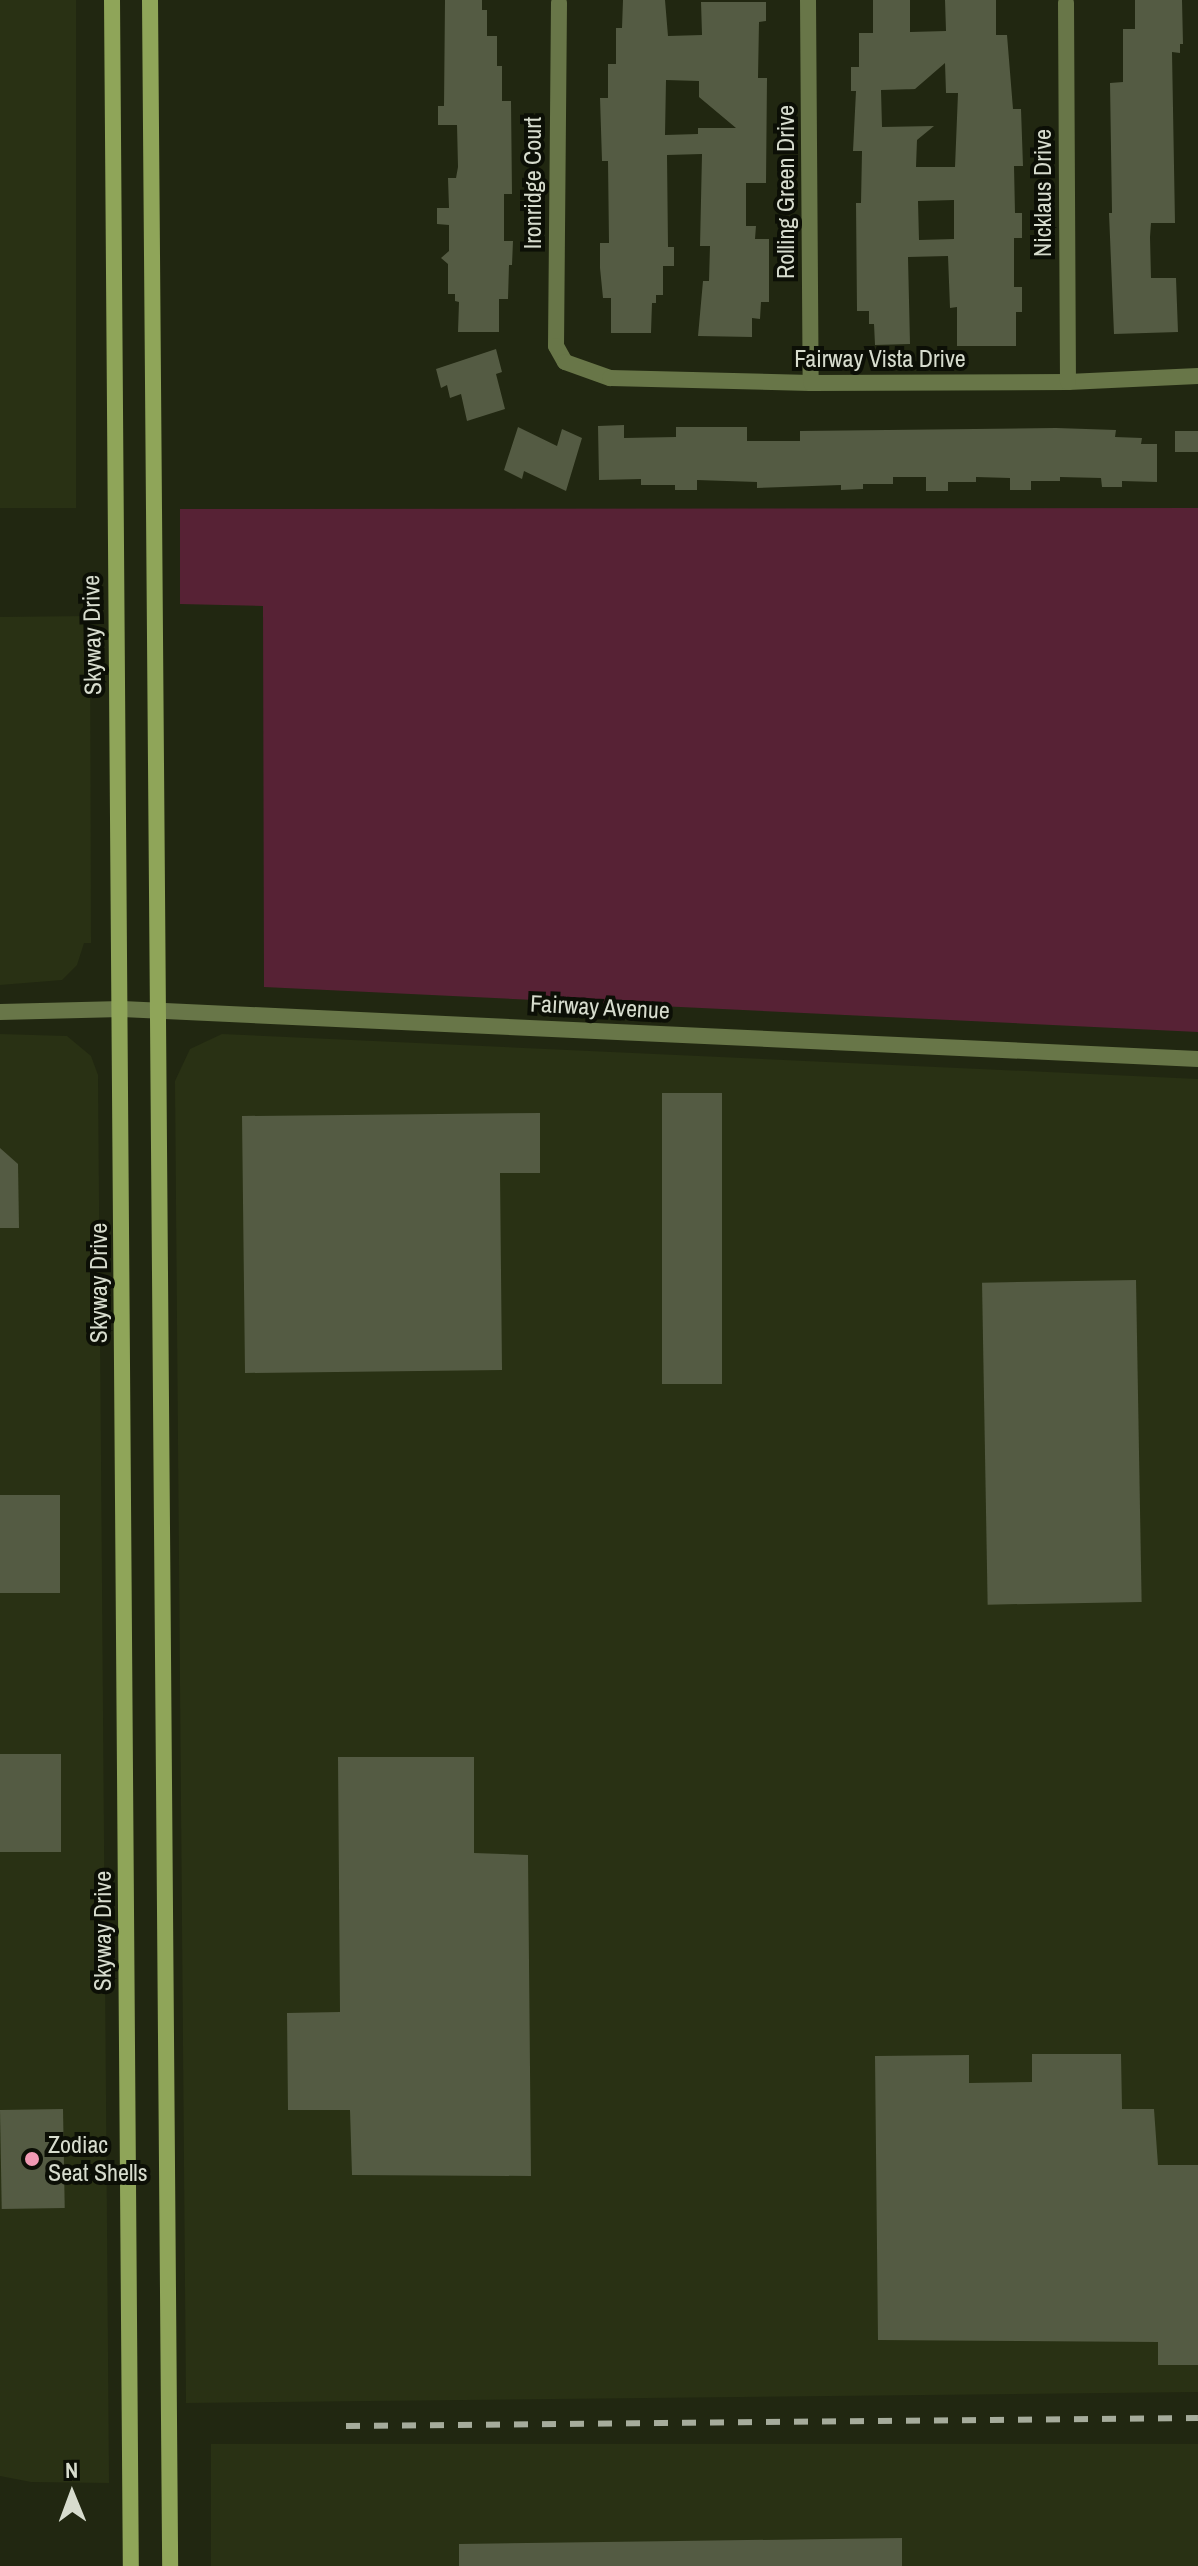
<!DOCTYPE html>
<html>
<head>
<meta charset="utf-8">
<style>
	body { margin:0 }
	#map { position:relative; width:1198px; height:2566px; overflow:hidden; background:#212711; font-family:"Archivo Narrow",sans-serif }
	div>[style] { position:absolute }
	[style*='--x'] { left:calc(var(--x)*1px); top:calc(var(--y)*1px); width:calc(var(--w)*1px); rotate:calc(var(--a)*1deg) }
	.built>* { inset:0; background:#293114; transform-origin:0 0 }
	.green>* { inset:0; background:#572235 }
	.building>* { inset:0; background:#545b43; transform-origin:0 0 }
	.minor>* { height:16px; margin:-8px; padding:0 8px; transform-origin:8px; border-radius:8px; background:#687648 }
	.tertiary>* { height:16px; margin:-8px; padding:0 8px; transform-origin:8px; border-radius:8px; background:#687648 }
	.secondary>* { height:16px; margin:-8px; padding:0 8px; transform-origin:8px; border-radius:8px; background:#8fa559 }
	.rail>* { height:6px; margin-top:-3px; transform-origin:0; background:repeating-linear-gradient(90deg,#a6ac9c 0 14px,transparent 0 28px) }
	.dots>* { width:22px; height:22px; translate:-50% -50%; box-sizing:border-box; border:4px solid #0c0f06; border-radius:50% }
	span { translate:-50% -50%; white-space:nowrap; text-align:center; line-height:1.15; -webkit-text-stroke:8px #0c0f06; paint-order:stroke }
	.street-label { font-size:24px; color:#d7dcce }
	.poi-label { font-size:24px; color:#d7dcce }
	.left { translate:0 -50%; text-align:left }
	.north { position:absolute; left:32px; top:2454px; width:80px; height:80px; -webkit-text-stroke:6px #0c0f06; paint-order:stroke; rotate:359deg; font-size:22px; font-weight:700; line-height:32px; text-align:center; color:#d7dcce }
	.north::after { content:''; display:block; margin:auto; width:28px; height:36px; background:#d7dcce; clip-path:polygon(50% 0,100% 100%,50% 72%,0 100%) }
</style>
</head>
<body>
<div id="map">
	<div class="built">
		<div style="left:0;top:0;width:76px;height:508px"></div>
		<div style="clip-path:polygon(90px 616px,91px 943px,84px 943px,77px 965px,62px 980px,0 985px,0 617px)"></div>
		<div style="clip-path:polygon(0 1034px,67px 1036px,91px 1056px,98px 1075px,109px 2483px,31px 2482px,0 2476px)"></div>
		<div style="clip-path:polygon(222px 1034px,1198px 1079px,1198px 2392px,186px 2403px,175px 1081px,190px 1049px)"></div>
		<div style="left:1198px;top:2444px;width:122px;height:987px;rotate:90deg"></div>
	</div>
	<div class="green">
		<div style="clip-path:polygon(1198px 508px,1198px 1032px,264px 987px,263px 606px,180px 604px,180px 509px)"></div>
	</div>
	<div class="building">
		<div style="clip-path:polygon(445px 0,482px 0,482px 10px,487px 10px,487px 36px,497px 36px,497px 66px,502px 66px,502px 101px,511px 101px,512px 194px,504px 194px,504px 241px,513px 241px,512px 265px,509px 265px,508px 299px,499px 299px,499px 332px,458px 332px,459px 302px,455px 301px,455px 294px,448px 294px,448px 264px,441px 258px,449px 251px,449px 225px,437px 224px,437px 208px,449px 208px,448px 178px,456px 178px,458px 167px,457px 125px,438px 125px,438px 106px,444px 106px)"></div>
		<div style="clip-path:polygon(evenodd,623px 0,665px 0,668px 36px,702px 35px,701px 2px,766px 2px,766px 21px,759px 22px,758px 78px,767px 78px,766px 183px,746px 183px,746px 226px,756px 226px,755px 239px,769px 239px,769px 302px,761px 302px,760px 319px,752px 318px,752px 337px,698px 336px,703px 281px,709px 281px,710px 246px,700px 246px,702px 154px,667px 155px,668px 247px,674px 247px,674px 266px,663px 266px,663px 295px,656px 295px,656px 303px,652px 303px,651px 333px,611px 333px,611px 298px,603px 298px,600px 268px,600px 243px,609px 243px,608px 161px,602px 161px,600px 98px,608px 98px,608px 64px,616px 64px,616px 28px,622px 28px,623px 0,666px 80px,699px 81px,699px 97px,736px 128px,698px 128px,698px 134px,665px 135px,666px 80px)"></div>
		<div style="clip-path:polygon(evenodd,873px 0,910px 0,910px 32px,946px 31px,945px 0,996px 0,996px 35px,1007px 35px,1013px 109px,1021px 109px,1023px 166px,1014px 166px,1015px 213px,1022px 213px,1022px 238px,1014px 238px,1014px 287px,1022px 287px,1022px 312px,1016px 312px,1016px 346px,957px 346px,957px 307px,950px 308px,948px 256px,908px 257px,910px 344px,875px 345px,874px 324px,869px 324px,869px 311px,857px 311px,856px 203px,861px 203px,862px 151px,853px 151px,856px 91px,851px 91px,851px 67px,859px 67px,859px 33px,873px 33px,873px 0,945px 63px,946px 93px,958px 93px,955px 167px,916px 167px,917px 140px,934px 126px,882px 127px,881px 90px,915px 89px,945px 63px,873px 0,954px 200px,954px 239px,919px 240px,918px 201px,954px 200px)"></div>
		<div style="clip-path:polygon(1135px 0,1182px 0,1183px 44px,1180px 44px,1180px 53px,1172px 52px,1175px 223px,1151px 223px,1150px 237px,1151px 278px,1176px 278px,1178px 332px,1114px 334px,1109px 213px,1112px 213px,1110px 83px,1123px 82px,1123px 29px,1135px 29px)"></div>
		<div style="clip-path:polygon(496px 349px,502px 372px,496px 374px,505px 409px,467px 421px,461px 394px,450px 398px,447px 385px,441px 388px,436px 369px)"></div>
		<div style="clip-path:polygon(624px 425px,624px 438px,676px 437px,676px 427px,747px 427px,747px 441px,800px 441px,800px 431px,1056px 428px,1116px 430px,1115px 437px,1142px 438px,1141px 444px,1157px 444px,1157px 482px,1122px 481px,1122px 487px,1102px 487px,1101px 478px,1060px 477px,1060px 481px,1031px 481px,1031px 490px,1010px 490px,1010px 478px,976px 477px,976px 482px,948px 482px,948px 491px,926px 491px,926px 477px,893px 477px,893px 484px,863px 484px,863px 489px,841px 490px,841px 485px,757px 488px,757px 482px,697px 480px,697px 490px,675px 490px,675px 485px,641px 485px,641px 479px,599px 480px,598px 426px)"></div>
		<div style="clip-path:polygon(518px 427px,557px 446px,562px 429px,582px 438px,566px 491px,524px 471px,522px 479px,504px 470px)"></div>
		<div style="left:1175px;top:431px;width:23px;height:21px"></div>
		<div style="left:722px;top:1093px;width:291px;height:60px;rotate:90deg"></div>
		<div style="clip-path:polygon(540px 1113px,540px 1173px,500px 1173px,502px 1370px,245px 1373px,242px 1116px)"></div>
		<div style="clip-path:polygon(0 1148px,18px 1164px,19px 1228px,0 1228px)"></div>
		<div style="left:1136px;top:1280px;width:322px;height:154px;rotate:89deg"></div>
		<div style="left:60px;top:1495px;width:98px;height:60px;rotate:90deg"></div>
		<div style="left:0;top:1754px;width:61px;height:98px"></div>
		<div style="clip-path:polygon(338px 1757px,474px 1757px,474px 1853px,528px 1855px,531px 2176px,352px 2175px,350px 2110px,288px 2110px,287px 2013px,340px 2012px)"></div>
		<div style="clip-path:polygon(1032px 2054px,1121px 2054px,1122px 2109px,1154px 2109px,1158px 2165px,1198px 2165px,1198px 2365px,1158px 2365px,1158px 2342px,878px 2340px,875px 2056px,969px 2055px,969px 2083px,1032px 2082px)"></div>
		<div style="left:63px;top:2109px;width:99px;height:63px;rotate:89deg"></div>
		<div style="clip-path:polygon(902px 2538px,902px 2566px,459px 2566px,459px 2544px)"></div>
	</div>
	<div class="minor">
		<div style="--x:808;--y:0;--w:383;--a:89.6"></div>
		<div style="--x:559;--y:3;--w:343;--a:90.5"></div>
		<div style="--x:556;--y:346;--w:18;--a:61"></div>
		<div style="--x:565;--y:362;--w:48;--a:19.6"></div>
		<div style="--x:610;--y:378;--w:201;--a:1.4"></div>
		<div style="--x:811;--y:383;--w:257;--a:-0.2"></div>
		<div style="--x:1068;--y:382;--w:130;--a:-2.6"></div>
		<div style="--x:1066;--y:3;--w:379;--a:89.7"></div>
	</div>
	<div class="tertiary">
		<div style="--x:0;--y:1012;--w:122;--a:-1.4"></div>
		<div style="--x:122;--y:1009;--w:1077;--a:2.66"></div>
	</div>
	<div class="secondary">
		<div style="--x:112;--y:0;--w:2566;--a:89.58"></div>
		<div style="--x:150;--y:0;--w:2566;--a:89.55"></div>
	</div>
	<div class="rail">
		<div style="--x:346;--y:2426;--w:852;--a:-0.54"></div>
	</div>
	<div class="dots">
		<div style="left:32px;top:2159px;background:#f19ab4"></div>
	</div>
	<div class="street-label">
		<span style="left:533px;top:183px;rotate:-90deg">Ironridge Court</span>
		<span style="left:786px;top:192px;rotate:-90deg">Rolling Green Drive</span>
		<span style="left:1043px;top:193px;rotate:-90deg">Nicklaus Drive</span>
		<span style="left:880px;top:359px">Fairway Vista Drive</span>
		<span style="left:92px;top:635px;rotate:-91deg">Skyway Drive</span>
		<span style="left:600px;top:1007px;rotate:3deg">Fairway Avenue</span>
		<span style="left:99px;top:1283px;rotate:-90deg">Skyway Drive</span>
		<span style="left:103px;top:1931px;rotate:-90deg">Skyway Drive</span>
	</div>
	<div class="poi-label">
		<span class="left" style="left:48px;top:2159px">Zodiac<br>Seat Shells</span>
	</div>
	<div class="north">N</div>
</div>
</body>
</html>
